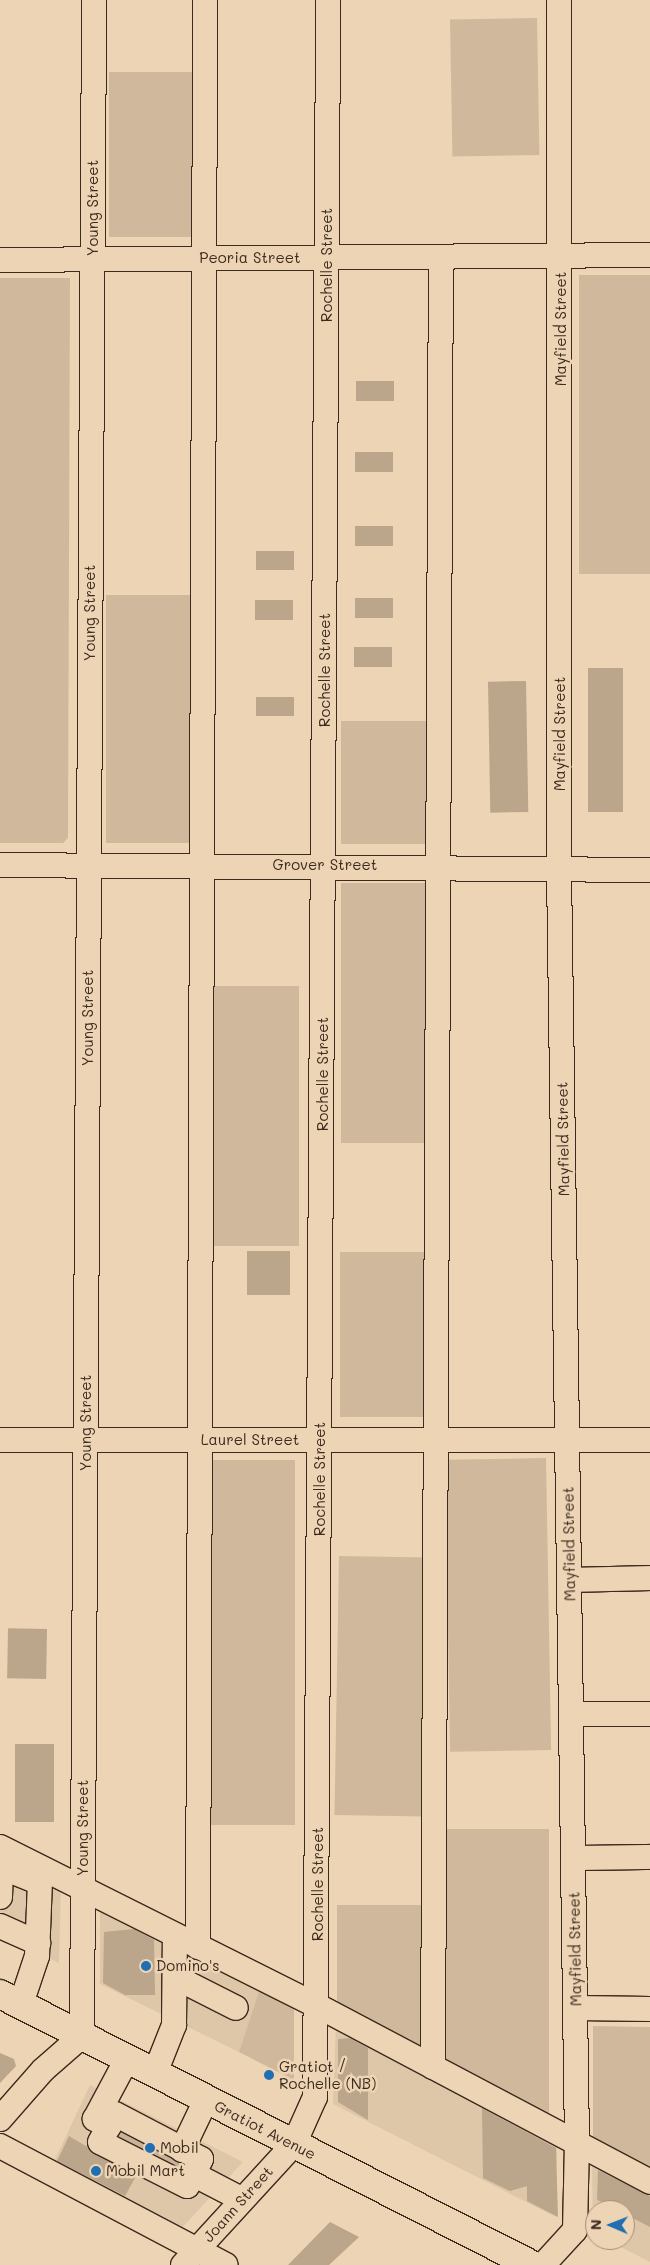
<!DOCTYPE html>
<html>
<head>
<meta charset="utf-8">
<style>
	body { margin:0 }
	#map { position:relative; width:650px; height:2265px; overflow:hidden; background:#edd4b5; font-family:Mali,sans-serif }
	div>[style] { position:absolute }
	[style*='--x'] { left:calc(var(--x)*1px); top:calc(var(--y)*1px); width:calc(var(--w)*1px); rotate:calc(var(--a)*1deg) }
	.built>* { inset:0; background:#dec6a8 }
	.green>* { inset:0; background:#d0b89c; transform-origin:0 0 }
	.building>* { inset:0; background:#bba58b; transform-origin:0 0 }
	.minor-tunnel>* { height:24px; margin-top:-12px; transform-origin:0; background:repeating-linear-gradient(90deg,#c9b297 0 24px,transparent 0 36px) }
	.roads { filter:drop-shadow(1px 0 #3b2a1e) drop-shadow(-1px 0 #3b2a1e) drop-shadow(0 1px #3b2a1e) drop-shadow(0 -1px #3b2a1e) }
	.minor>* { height:24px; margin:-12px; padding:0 12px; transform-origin:12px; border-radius:12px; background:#edd4b5 }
	.major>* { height:28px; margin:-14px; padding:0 14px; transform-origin:14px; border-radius:14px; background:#edd4b5 }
	.dots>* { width:14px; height:14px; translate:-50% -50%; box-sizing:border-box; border:2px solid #edd4b5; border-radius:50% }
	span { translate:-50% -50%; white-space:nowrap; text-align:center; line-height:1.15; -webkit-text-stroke:5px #edd4b5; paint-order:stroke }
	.street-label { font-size:15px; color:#3b2a1e }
	.poi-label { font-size:15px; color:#3b2a1e }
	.left { translate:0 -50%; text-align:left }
	.north { position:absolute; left:585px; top:2200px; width:50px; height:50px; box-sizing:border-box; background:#edd4b5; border:1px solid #a69079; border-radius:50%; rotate:271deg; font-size:14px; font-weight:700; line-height:20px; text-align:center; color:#3b2a1e }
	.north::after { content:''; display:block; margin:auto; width:18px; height:22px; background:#1f6fb2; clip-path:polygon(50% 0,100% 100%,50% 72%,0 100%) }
</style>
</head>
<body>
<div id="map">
	<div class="built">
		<div style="clip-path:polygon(0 1853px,61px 1885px,59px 1963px,0 1934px)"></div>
		<div style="clip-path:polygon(100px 1904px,261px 1985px,239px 2052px,100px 1984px)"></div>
		<div style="clip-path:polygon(336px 2024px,557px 2137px,556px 2217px,333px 2104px)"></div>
		<div style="clip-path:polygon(90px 2085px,243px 2162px,178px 2232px,51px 2168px)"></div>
		<div style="clip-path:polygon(592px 2158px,650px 2188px,650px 2262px,607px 2240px,625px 2240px,625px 2210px,595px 2210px,593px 2233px)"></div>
	</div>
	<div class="green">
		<div style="left:537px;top:18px;width:137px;height:87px;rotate:89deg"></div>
		<div style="left:206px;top:72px;width:165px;height:97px;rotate:90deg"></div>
		<div style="left:579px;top:275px;width:71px;height:299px"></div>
		<div style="clip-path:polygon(0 278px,70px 278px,68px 838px,63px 843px,0 843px)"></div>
		<div style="left:106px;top:595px;width:89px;height:248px"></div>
		<div style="left:341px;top:721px;width:90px;height:123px"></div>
		<div style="left:341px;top:883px;width:89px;height:260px"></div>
		<div style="left:210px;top:986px;width:89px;height:260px"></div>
		<div style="left:340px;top:1252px;width:88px;height:165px"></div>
		<div style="left:546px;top:1458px;width:292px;height:101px;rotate:89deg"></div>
		<div style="left:207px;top:1460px;width:88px;height:365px"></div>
		<div style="left:339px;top:1556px;width:89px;height:259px;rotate:1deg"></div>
		<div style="clip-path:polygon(443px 1829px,549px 1829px,549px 2114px,337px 2007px,337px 1905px,443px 1905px)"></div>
		<div style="clip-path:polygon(261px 1985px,294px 2003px,294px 2080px,239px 2052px)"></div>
		<div style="clip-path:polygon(593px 2026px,650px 2027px,650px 2177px,593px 2146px)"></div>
	</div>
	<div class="building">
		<div style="left:356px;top:381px;width:38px;height:20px"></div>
		<div style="left:355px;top:452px;width:38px;height:20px"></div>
		<div style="left:355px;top:526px;width:38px;height:20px"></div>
		<div style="left:256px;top:551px;width:38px;height:19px"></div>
		<div style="left:355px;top:598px;width:38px;height:20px"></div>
		<div style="left:255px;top:600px;width:38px;height:20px"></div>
		<div style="left:354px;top:647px;width:38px;height:20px"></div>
		<div style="left:588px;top:668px;width:35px;height:144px"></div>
		<div style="left:526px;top:681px;width:131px;height:38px;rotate:89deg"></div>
		<div style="left:256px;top:697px;width:38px;height:19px"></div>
		<div style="left:247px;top:1251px;width:43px;height:44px"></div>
		<div style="left:47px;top:1629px;width:50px;height:39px;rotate:91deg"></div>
		<div style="left:15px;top:1744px;width:39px;height:78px"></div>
		<div style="clip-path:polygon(134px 1929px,154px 1940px,155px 1995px,125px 1995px,103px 1983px,104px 1932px)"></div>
		<div style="clip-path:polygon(350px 2038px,368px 2048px,368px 2120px,338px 2102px,338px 2039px)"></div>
		<div style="clip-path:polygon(0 2053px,14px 2059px,16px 2066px,0 2083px)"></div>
		<div style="clip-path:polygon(482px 2108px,556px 2148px,558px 2217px,527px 2201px,527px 2186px,510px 2191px,483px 2178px)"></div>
		<div style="clip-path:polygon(121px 2133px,182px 2165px,181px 2167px,119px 2136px)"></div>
		<div style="clip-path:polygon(69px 2136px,136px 2176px,125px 2196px,57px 2161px)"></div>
		<div style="clip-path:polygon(598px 2170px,650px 2196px,650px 2227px,625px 2214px,625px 2210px,597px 2200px)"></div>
		<div style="clip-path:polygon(330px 2222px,359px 2237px,329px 2265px,288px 2265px)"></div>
	</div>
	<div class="minor-tunnel">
		<div style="--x:123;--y:2147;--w:21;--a:-65"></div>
		<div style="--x:143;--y:2157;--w:21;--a:-61"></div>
		<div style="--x:162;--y:2167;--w:21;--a:-65"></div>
	</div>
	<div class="roads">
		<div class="minor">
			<div style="--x:0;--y:260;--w:650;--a:-0.44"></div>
			<div style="--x:0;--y:865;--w:650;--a:0.44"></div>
			<div style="--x:0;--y:1440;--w:650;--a:0"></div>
			<div style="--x:570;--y:1580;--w:80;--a:-1.4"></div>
			<div style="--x:572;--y:1714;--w:78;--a:0"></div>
			<div style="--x:0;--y:1847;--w:356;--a:26.6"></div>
			<div style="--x:318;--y:2006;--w:376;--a:27.9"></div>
			<div style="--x:574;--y:1858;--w:76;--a:-0.8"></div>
			<div style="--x:0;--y:1897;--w:30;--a:-88"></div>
			<div style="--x:1;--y:1867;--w:35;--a:22"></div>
			<div style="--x:0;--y:1926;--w:42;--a:24.1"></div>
			<div style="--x:198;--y:1947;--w:1947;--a:-89.79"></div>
			<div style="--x:175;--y:1977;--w:68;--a:26.9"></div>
			<div style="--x:21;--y:2004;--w:51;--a:-71.6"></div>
			<div style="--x:37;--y:1956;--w:74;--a:-87.7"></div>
			<div style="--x:576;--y:2008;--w:74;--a:0.8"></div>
			<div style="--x:433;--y:2067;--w:1810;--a:-89.75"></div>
			<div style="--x:155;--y:2073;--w:52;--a:-68.4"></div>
			<div style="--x:174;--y:2025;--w:89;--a:-89.4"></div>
			<div style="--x:0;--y:2119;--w:65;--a:-48.7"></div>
			<div style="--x:43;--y:2070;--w:52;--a:-41.1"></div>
			<div style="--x:82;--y:2036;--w:2036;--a:-89.66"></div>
			<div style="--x:109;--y:2126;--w:13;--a:-63"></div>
			<div style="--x:115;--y:2114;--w:97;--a:27.6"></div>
			<div style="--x:201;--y:2159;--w:30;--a:117"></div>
			<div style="--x:187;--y:2186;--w:97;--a:-153.2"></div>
			<div style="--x:100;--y:2142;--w:18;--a:-61"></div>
			<div style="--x:109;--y:2126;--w:16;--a:-153"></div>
			<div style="--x:95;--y:2119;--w:68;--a:-61.9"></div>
			<div style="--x:0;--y:2146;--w:255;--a:27.8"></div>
			<div style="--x:182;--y:2150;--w:55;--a:-64.4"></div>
			<div style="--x:193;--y:2174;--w:54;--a:27.5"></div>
			<div style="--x:183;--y:2265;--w:164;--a:-47.5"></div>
			<div style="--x:294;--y:2144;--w:51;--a:-65.9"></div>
			<div style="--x:315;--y:2097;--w:2097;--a:-89.64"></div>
			<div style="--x:543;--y:2265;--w:47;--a:-47.6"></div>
			<div style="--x:575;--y:2230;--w:87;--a:-88.7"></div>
			<div style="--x:577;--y:2143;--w:1275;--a:-90.81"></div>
			<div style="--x:559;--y:868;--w:868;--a:-90"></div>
		</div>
		<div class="major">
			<div style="--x:0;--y:1994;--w:597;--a:26.99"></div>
		</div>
	</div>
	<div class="dots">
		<div style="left:146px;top:1966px;background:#1f6fb2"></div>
		<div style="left:269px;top:2075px;background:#1f6fb2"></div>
		<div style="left:150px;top:2148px;background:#1f6fb2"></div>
		<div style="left:96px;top:2171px;background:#1f6fb2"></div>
	</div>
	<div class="street-label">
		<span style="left:93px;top:208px;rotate:-90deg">Young Street</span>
		<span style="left:250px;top:258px">Peoria Street</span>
		<span style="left:327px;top:265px;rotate:-90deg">Rochelle Street</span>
		<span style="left:561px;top:329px;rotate:-90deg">Mayfield Street</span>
		<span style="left:90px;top:613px;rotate:-90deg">Young Street</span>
		<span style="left:325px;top:670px;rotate:-90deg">Rochelle Street</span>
		<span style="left:560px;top:734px;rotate:-90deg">Mayfield Street</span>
		<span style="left:325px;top:865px">Grover Street</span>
		<span style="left:88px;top:1018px;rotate:-90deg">Young Street</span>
		<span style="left:323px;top:1074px;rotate:-90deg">Rochelle Street</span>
		<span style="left:563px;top:1139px;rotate:-91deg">Mayfield Street</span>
		<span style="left:86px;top:1423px;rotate:-90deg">Young Street</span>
		<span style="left:250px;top:1440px">Laurel Street</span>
		<span style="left:320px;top:1479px;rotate:-90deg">Rochelle Street</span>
		<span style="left:569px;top:1544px;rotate:-91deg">Mayfield Street</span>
		<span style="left:83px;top:1828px;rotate:-90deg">Young Street</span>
		<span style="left:318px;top:1884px;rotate:-90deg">Rochelle Street</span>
		<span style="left:575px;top:1949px;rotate:-91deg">Mayfield Street</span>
		<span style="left:265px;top:2130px;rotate:27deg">Gratiot Avenue</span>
		<span style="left:238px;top:2204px;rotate:-48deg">Joann Street</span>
	</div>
	<div class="poi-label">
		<span class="left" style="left:156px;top:1966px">Domino's</span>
		<span class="left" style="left:279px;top:2075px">Gratiot /<br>Rochelle (NB)</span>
		<span class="left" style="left:160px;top:2148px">Mobil</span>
		<span class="left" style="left:106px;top:2171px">Mobil Mart</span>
	</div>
	<div class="north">N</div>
</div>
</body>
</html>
